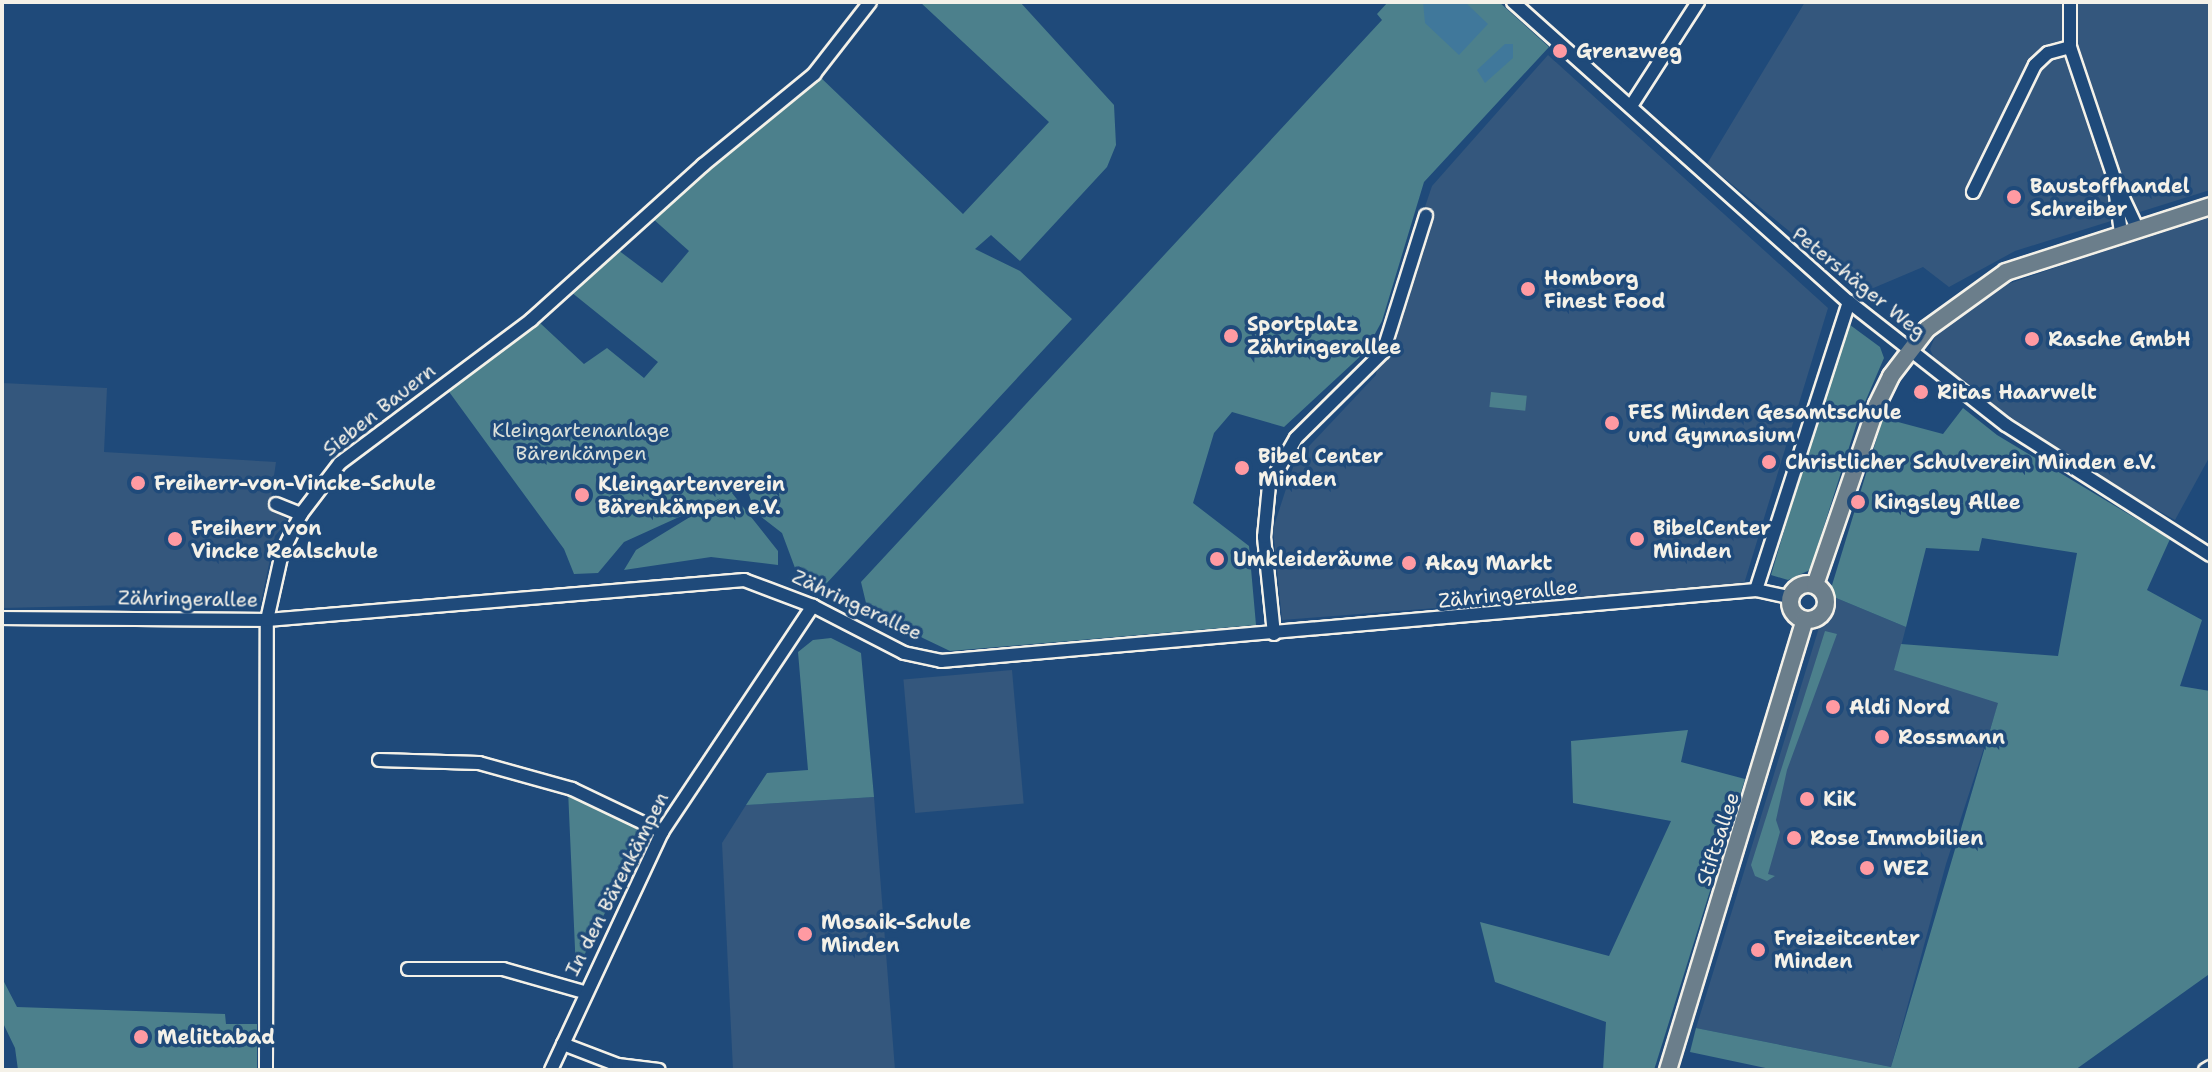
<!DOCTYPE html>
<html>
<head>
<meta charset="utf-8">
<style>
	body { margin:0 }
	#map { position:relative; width:2212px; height:1072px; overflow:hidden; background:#1f4a7a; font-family:"Shantell Sans",sans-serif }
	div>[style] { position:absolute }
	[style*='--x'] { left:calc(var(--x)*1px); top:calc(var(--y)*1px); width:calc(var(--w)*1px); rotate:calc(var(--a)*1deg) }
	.built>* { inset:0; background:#34577d; transform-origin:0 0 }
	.green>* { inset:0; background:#4c808c; transform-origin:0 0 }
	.water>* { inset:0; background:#40789b }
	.roads { filter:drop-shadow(2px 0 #f4f1e8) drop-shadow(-2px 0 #f4f1e8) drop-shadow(0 2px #f4f1e8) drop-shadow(0 -2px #f4f1e8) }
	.minor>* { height:12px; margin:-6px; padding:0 6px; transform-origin:6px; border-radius:6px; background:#1f4a7a }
	.major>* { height:16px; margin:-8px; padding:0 8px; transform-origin:8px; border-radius:8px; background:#6b7e8b }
	.major>.ring { margin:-8px; padding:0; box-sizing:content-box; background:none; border:16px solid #6b7e8b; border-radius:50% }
	.dots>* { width:22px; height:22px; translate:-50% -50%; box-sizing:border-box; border:4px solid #1f4a7a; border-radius:50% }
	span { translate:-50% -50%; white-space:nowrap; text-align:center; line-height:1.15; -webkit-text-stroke:7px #1f4a7a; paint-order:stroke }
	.poi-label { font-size:20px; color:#f4f1e8; font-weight:700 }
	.left { translate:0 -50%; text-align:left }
	.street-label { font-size:20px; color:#f4f1e8 }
	.park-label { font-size:20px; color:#dbe0da }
	.frame { position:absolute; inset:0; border:4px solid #f4f1e8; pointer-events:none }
</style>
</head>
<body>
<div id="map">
	<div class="built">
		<div style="clip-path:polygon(1805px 2px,2210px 2px,2210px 190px,2015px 251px,1949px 287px,1923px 267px,1864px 292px,1707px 164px)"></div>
		<div style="clip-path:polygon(1548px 55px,1828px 308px,1744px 584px,1282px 620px,1273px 529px,1295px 461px,1376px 375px,1380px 340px,1432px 186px)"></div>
		<div style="clip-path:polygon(2210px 214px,2210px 456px,2175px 520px,2054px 453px,1936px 363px,1930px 349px,1936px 334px,1982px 293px)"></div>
		<div style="clip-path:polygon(2px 383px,107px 388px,104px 452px,276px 462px,270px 504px,288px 521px,275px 536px,261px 602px,2px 608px)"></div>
		<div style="clip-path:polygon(1829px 595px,1906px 627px,1895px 670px,1999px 702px,1946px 864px,1891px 1067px,1696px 1028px)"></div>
		<div style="left:1012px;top:670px;width:134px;height:109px;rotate:85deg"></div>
		<div style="clip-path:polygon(874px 797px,895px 1070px,733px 1070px,722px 843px,746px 805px)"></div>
	</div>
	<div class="green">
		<div style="clip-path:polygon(920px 2px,1020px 2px,1114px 105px,1116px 145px,1107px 167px,1020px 261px,991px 235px,975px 249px,1020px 271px,1072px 319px,825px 585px,795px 568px,782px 533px,755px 512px,745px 483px,732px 493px,778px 551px,778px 565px,711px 557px,624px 570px,636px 550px,721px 498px,624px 542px,598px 573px,574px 574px,564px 549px,447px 389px,540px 323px,584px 364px,607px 348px,644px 378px,658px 362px,571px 292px,618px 250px,662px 283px,689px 251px,652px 218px,818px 75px,963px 214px,1049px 122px)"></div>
		<div style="clip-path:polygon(1388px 2px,1499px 2px,1549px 47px,1424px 182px,1382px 321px,1365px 352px,1284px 427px,1232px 412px,1214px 433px,1193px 503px,1249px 546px,1256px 625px,950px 651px,883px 619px,866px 603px,861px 582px,1382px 20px,1377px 14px)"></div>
		<div style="clip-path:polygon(1846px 322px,1880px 347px,1884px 358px,1859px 416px,1810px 570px,1788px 580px,1771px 575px)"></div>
		<div style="left:1491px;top:392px;width:36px;height:15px;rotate:6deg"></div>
		<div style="clip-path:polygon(1963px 408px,1997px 435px,2170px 539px,2147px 590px,2202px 620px,2180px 686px,2210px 691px,2208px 975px,2075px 1070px,1775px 1070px,1690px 1052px,1696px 1028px,1891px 1067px,1998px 703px,1894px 670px,1901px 644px,2058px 656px,2077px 553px,1982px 538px,1979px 551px,1926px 548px,1906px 627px,1829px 595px,1883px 418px,1943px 434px)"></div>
		<div style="clip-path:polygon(1825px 631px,1837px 634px,1787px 770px,1776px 820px,1780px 832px,1768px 874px,1775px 876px,1767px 881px,1755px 876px,1751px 865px)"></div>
		<div style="clip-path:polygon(831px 638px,861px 653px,874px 797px,746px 805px,767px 773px,808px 770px,798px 652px,813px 640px)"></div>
		<div style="clip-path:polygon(1688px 730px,1681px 762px,1745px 779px,1654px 1070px,1603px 1070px,1606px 1022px,1495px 982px,1480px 922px,1609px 956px,1671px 821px,1573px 803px,1571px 741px)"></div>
		<div style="clip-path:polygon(568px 790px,644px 833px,576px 972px,572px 880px)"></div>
		<div style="clip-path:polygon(2px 978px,17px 1007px,225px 1014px,226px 1024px,257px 1024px,257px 1070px,18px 1070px,15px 1048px,2px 1021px)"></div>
	</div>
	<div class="water">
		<div style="clip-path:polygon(1423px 2px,1465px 2px,1488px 24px,1459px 55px,1425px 23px)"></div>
		<div style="clip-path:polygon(1505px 44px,1513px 44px,1513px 58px,1485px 83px,1477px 70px)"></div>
	</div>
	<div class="roads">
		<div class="minor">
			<div style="--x:1513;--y:2;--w:450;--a:41.8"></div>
			<div style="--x:1849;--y:302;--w:199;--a:38.1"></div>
			<div style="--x:2006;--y:425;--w:242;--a:32.5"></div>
			<div style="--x:2070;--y:2;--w:45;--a:90"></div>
			<div style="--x:2070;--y:47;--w:141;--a:71.4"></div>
			<div style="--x:2115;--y:181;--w:52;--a:64.9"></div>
			<div style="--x:1631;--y:106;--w:124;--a:-57.2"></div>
			<div style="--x:2115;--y:188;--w:45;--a:82.4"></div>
			<div style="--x:1973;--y:192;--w:141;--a:-64"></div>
			<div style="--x:2035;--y:65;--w:18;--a:-43"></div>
			<div style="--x:2048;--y:53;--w:23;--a:-15"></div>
			<div style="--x:276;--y:504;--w:27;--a:22"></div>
			<div style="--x:1756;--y:590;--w:303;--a:-72.1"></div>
			<div style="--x:2;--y:618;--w:265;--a:0.4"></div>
			<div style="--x:267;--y:620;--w:479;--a:-4.8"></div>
			<div style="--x:744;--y:580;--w:74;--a:20.6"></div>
			<div style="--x:813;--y:606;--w:102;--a:27.3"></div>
			<div style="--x:904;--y:653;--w:38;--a:12"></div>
			<div style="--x:941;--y:661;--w:818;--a:-4.98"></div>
			<div style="--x:1756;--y:590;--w:35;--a:12"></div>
			<div style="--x:1274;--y:634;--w:98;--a:-95.9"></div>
			<div style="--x:1264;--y:537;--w:52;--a:-84.5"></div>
			<div style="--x:1269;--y:485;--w:54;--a:-60.1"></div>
			<div style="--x:1296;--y:438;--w:122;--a:-44.7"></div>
			<div style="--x:1383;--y:352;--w:143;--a:-72.5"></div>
			<div style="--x:379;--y:760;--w:100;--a:1.7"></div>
			<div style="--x:479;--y:763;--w:97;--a:15.6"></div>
			<div style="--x:572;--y:789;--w:100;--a:25.5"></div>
			<div style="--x:408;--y:969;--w:95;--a:0"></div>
			<div style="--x:503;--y:969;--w:84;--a:15.9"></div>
			<div style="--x:563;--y:1044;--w:59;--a:20.9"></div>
			<div style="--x:618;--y:1065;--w:41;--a:7"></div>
			<div style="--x:266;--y:1070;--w:450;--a:-89.9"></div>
			<div style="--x:267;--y:620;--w:69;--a:-77.4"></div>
			<div style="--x:282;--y:553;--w:43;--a:-64"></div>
			<div style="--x:301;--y:514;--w:64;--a:-52.6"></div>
			<div style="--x:340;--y:463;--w:239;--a:-36.8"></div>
			<div style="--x:531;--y:320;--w:232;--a:-42"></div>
			<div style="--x:703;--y:165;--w:144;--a:-39.3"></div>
			<div style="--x:814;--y:74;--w:91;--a:-52.1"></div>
			<div style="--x:551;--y:1070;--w:263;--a:-65"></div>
			<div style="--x:662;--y:832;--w:272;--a:-56.3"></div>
			<div style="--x:2205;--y:1070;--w:6;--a:-31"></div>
		</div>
		<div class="major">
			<div class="ring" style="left:1790px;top:584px;width:20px;height:20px"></div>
			<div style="--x:1815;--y:585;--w:190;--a:-71"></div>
			<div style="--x:1877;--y:405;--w:32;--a:-64"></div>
			<div style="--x:1891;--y:376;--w:59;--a:-52.5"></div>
			<div style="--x:1927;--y:329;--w:97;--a:-35.8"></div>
			<div style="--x:2006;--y:272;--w:214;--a:-17.9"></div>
			<div style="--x:1668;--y:1070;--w:470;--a:-73.1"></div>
		</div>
	</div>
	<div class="dots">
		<div style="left:1560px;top:51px;background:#ff9aa2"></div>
		<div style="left:2014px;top:197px;background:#ff9aa2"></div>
		<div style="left:1528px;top:289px;background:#ff9aa2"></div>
		<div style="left:1231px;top:336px;background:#ff9aa2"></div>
		<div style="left:2032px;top:339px;background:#ff9aa2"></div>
		<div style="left:1921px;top:392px;background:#ff9aa2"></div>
		<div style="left:1612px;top:423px;background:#ff9aa2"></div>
		<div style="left:1769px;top:462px;background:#ff9aa2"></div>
		<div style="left:1242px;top:468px;background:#ff9aa2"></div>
		<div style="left:138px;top:483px;background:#ff9aa2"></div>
		<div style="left:582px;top:495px;background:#ff9aa2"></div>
		<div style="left:1858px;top:502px;background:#ff9aa2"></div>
		<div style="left:175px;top:539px;background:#ff9aa2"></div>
		<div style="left:1637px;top:539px;background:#ff9aa2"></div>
		<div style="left:1217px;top:559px;background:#ff9aa2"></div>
		<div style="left:1409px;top:563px;background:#ff9aa2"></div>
		<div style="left:1833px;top:707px;background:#ff9aa2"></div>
		<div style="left:1882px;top:737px;background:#ff9aa2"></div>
		<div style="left:1807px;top:799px;background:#ff9aa2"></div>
		<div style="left:1794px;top:838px;background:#ff9aa2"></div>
		<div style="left:1867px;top:868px;background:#ff9aa2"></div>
		<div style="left:805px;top:934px;background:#ff9aa2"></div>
		<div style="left:1758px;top:950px;background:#ff9aa2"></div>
		<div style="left:141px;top:1037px;background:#ff9aa2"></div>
	</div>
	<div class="poi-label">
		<span class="left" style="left:1576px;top:51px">Grenzweg</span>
		<span class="left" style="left:2030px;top:198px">Baustoffhandel<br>Schreiber</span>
		<span class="left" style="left:1544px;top:290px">Homborg<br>Finest Food</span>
		<span class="left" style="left:1247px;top:336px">Sportplatz<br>Zähringerallee</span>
		<span class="left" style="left:2048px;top:339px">Rasche GmbH</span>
		<span class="left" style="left:1937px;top:392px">Ritas Haarwelt</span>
		<span class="left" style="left:1628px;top:424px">FES Minden Gesamtschule<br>und Gymnasium</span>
		<span class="left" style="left:1258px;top:468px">Bibel Center<br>Minden</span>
		<span class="left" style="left:1785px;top:462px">Christlicher Schulverein Minden e.V.</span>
		<span class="left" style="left:154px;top:483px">Freiherr-von-Vincke-Schule</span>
		<span class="left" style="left:598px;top:496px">Kleingartenverein<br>Bärenkämpen e.V.</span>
		<span class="left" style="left:1874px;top:502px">Kingsley Allee</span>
		<span class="left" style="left:191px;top:540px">Freiherr von<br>Vincke Realschule</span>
		<span class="left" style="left:1653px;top:540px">BibelCenter<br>Minden</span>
		<span class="left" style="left:1233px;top:559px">Umkleideräume</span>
		<span class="left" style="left:1425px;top:563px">Akay Markt</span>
		<span class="left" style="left:1849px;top:707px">Aldi Nord</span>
		<span class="left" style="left:1898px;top:737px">Rossmann</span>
		<span class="left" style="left:1823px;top:799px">KiK</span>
		<span class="left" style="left:1810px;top:838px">Rose Immobilien</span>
		<span class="left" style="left:1883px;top:868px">WEZ</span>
		<span class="left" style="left:821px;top:934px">Mosaik-Schule<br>Minden</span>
		<span class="left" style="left:1774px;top:950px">Freizeitcenter<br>Minden</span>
		<span class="left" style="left:157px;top:1037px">Melittabad</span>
	</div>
	<div class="street-label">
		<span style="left:1859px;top:283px;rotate:39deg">Petershäger Weg</span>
		<span style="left:379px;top:410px;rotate:-38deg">Sieben Bauern</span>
		<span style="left:1508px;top:594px;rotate:-6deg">Zähringerallee</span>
		<span style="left:188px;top:599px;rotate:1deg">Zähringerallee</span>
		<span style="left:857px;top:605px;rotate:25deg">Zähringerallee</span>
		<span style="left:1718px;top:839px;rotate:-72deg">Stiftsallee</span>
		<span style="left:617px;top:884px;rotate:-63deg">In den Bärenkämpen</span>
	</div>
	<div class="park-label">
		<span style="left:581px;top:442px">Kleingartenanlage<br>Bärenkämpen</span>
	</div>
	<div class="frame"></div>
</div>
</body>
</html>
